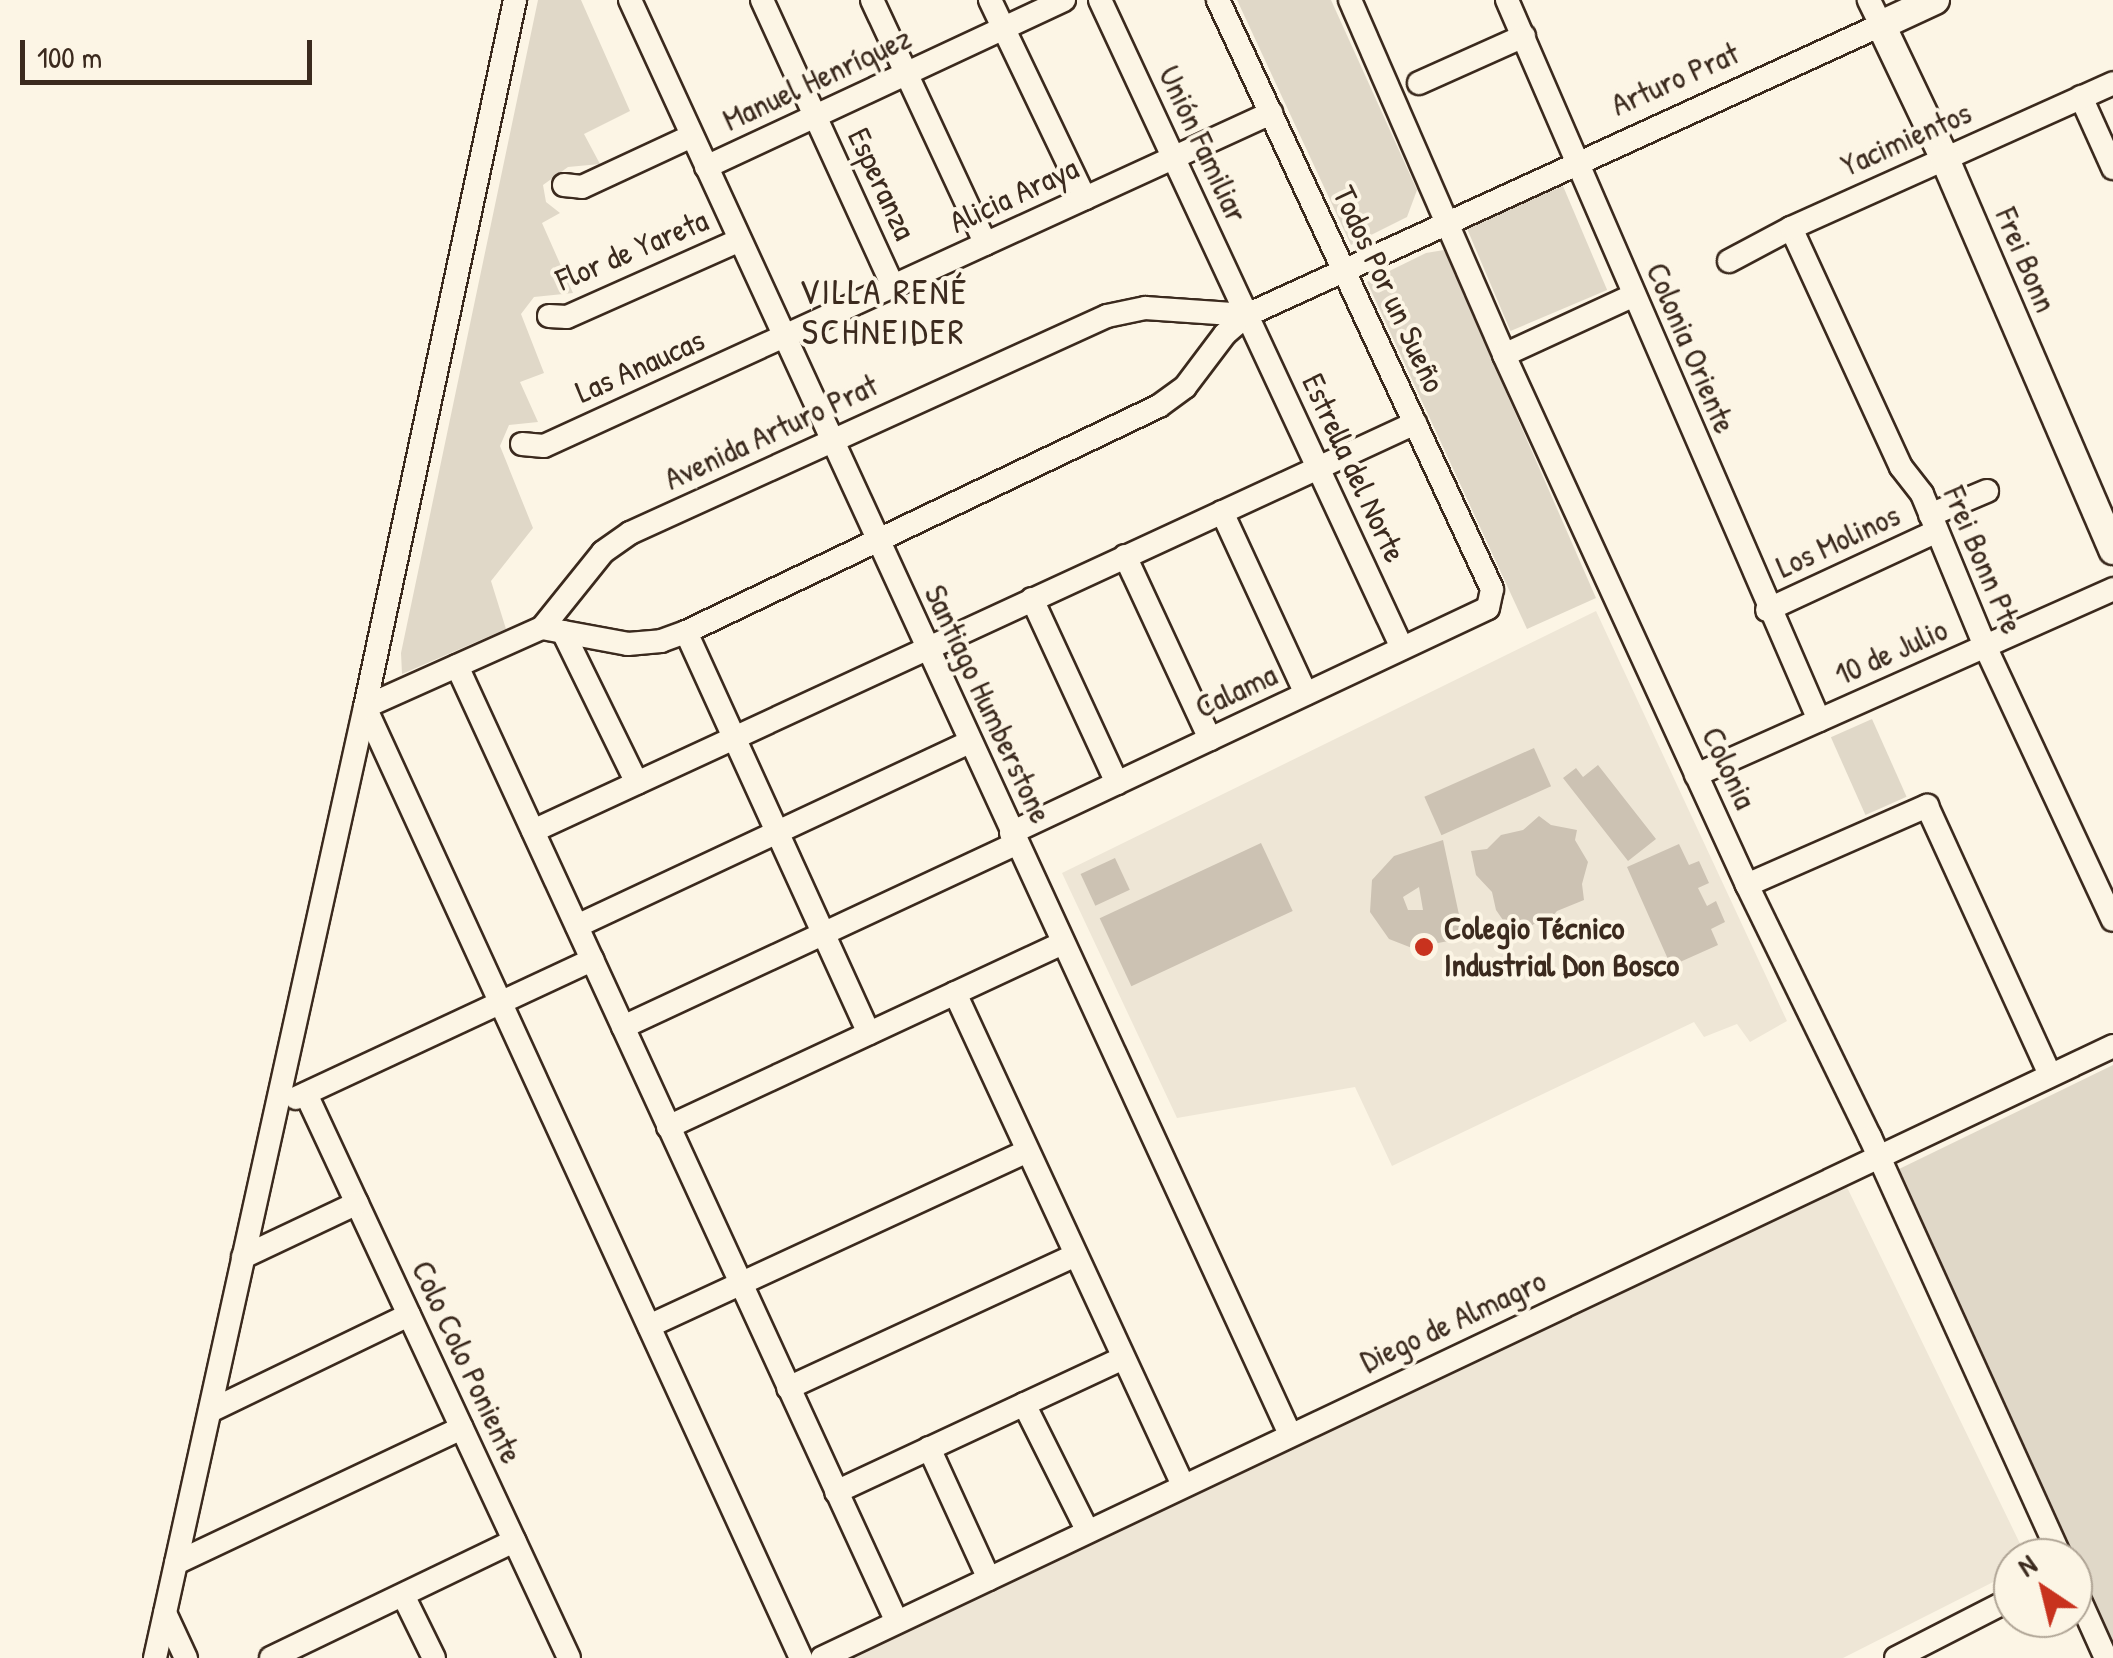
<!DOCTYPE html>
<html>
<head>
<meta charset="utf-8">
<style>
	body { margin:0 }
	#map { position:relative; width:2113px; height:1658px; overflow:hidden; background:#fcf5e5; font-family:"Patrick Hand",sans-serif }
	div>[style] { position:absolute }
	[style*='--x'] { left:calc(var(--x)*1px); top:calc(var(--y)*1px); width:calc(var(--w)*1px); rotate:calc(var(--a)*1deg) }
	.built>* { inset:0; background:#eee6d6 }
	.green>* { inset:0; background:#e0d8c8; transform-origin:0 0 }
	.building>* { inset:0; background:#ccc2b3; transform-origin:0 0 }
	.roads { filter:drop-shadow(2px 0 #3b2a1e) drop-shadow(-2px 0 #3b2a1e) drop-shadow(0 2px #3b2a1e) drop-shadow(0 -2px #3b2a1e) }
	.minor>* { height:22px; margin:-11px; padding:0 11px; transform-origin:11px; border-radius:11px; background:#fcf5e5 }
	.major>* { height:28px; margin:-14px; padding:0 14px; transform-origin:14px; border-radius:14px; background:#fcf5e5 }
	.dots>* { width:28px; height:28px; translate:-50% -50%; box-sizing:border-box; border:5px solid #fcf5e5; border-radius:50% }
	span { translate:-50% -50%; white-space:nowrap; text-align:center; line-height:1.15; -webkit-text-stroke:8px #fcf5e5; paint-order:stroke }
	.street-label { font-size:32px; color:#3b2a1e }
	.poi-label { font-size:32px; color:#3b2a1e; font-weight:700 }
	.left { translate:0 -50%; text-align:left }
	.neighbourhood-label { font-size:35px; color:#3b2a1e; letter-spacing:2.5px }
	.north { position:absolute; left:1993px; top:1538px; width:100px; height:100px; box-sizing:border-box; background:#fcf5e5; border:2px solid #afa495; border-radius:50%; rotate:325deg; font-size:28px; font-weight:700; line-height:40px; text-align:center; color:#3b2a1e }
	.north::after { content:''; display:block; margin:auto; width:35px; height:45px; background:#c8321e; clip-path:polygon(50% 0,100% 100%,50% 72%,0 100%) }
	.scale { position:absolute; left:20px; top:40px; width:292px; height:45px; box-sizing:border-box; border:5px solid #3b2a1e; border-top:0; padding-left:12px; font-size:30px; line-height:35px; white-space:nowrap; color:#3b2a1e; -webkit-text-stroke:8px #fcf5e5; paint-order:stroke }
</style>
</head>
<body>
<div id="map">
	<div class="built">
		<div style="clip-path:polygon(1596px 611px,1787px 1021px,1750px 1042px,1737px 1024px,1704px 1037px,1694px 1022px,1392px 1166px,1355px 1087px,1177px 1118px,1062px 873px)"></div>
		<div style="clip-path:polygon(1843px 1179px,2027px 1558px,2013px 1558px,2013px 1572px,1843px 1658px,843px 1658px)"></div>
	</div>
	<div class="green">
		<div style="clip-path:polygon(538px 0,581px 0,630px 111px,584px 134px,600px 164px,568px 167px,543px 185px,546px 202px,560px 213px,542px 223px,573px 293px,534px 297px,521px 314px,544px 373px,520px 382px,538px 422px,509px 425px,500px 446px,533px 528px,491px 581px,506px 629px,402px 674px,401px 653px)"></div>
		<div style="clip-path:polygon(1237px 0,1331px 0,1417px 190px,1407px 217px,1351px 245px)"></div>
		<div style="left:1563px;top:186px;width:113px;height:105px;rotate:67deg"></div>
		<div style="clip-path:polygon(1444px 250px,1596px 598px,1527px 629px,1367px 282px,1426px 253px)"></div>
		<div style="left:1872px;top:719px;width:85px;height:45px;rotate:66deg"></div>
		<div style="clip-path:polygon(2113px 1065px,2113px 1658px,2073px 1568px,2073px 1558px,2068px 1558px,1897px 1170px)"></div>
	</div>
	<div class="building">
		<div style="left:1534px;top:748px;width:42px;height:120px;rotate:66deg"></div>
		<div style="clip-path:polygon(1598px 765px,1656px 839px,1628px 861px,1563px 778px,1576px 768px,1583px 777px)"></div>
		<div style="clip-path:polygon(1539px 816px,1551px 825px,1577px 830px,1575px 840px,1588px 862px,1582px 884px,1584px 900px,1557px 911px,1545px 925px,1534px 924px,1514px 936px,1496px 910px,1492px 892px,1476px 875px,1471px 851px,1487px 849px,1501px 835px,1523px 830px)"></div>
		<div style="clip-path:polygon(evenodd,1443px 840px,1464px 938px,1412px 948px,1389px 939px,1370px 912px,1372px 880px,1394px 856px,1443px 840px,1419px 887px,1423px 910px,1408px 910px,1403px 897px,1419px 887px)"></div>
		<div style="left:1261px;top:843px;width:75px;height:178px;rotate:65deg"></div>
		<div style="clip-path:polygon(1679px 844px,1689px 865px,1699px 861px,1709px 883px,1698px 888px,1707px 906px,1716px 901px,1725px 922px,1711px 929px,1718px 945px,1671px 966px,1627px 867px)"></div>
		<div style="left:1115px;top:858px;width:35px;height:38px;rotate:65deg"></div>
	</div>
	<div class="roads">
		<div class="minor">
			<div style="--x:630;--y:0;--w:1579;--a:65.29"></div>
			<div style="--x:762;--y:0;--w:315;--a:65.4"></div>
			<div style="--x:872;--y:0;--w:269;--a:65"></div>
			<div style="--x:990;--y:0;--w:220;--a:64.4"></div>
			<div style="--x:1100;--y:0;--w:715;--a:65.01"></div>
			<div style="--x:1350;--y:0;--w:387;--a:66.5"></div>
			<div style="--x:1504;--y:355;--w:583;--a:65.37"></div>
			<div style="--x:1747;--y:885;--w:280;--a:64"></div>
			<div style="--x:1870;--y:1137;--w:462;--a:65.6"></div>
			<div style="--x:1507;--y:0;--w:785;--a:66.57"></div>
			<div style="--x:1419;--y:83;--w:115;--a:-24.1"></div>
			<div style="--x:2081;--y:97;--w:78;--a:65.7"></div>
			<div style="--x:706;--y:167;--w:395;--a:-25"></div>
			<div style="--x:564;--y:185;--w:18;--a:6"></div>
			<div style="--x:582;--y:187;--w:121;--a:-24.9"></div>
			<div style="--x:1791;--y:228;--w:263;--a:65.3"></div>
			<div style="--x:1901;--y:467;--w:34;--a:52"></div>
			<div style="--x:1922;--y:494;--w:165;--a:67.5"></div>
			<div style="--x:1985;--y:646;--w:302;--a:65"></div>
			<div style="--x:1729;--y:261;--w:70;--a:-28"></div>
			<div style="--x:1791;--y:228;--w:353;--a:-24.2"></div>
			<div style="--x:549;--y:316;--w:18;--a:3"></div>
			<div style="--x:567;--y:317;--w:189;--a:-24"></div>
			<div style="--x:1504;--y:355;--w:141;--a:-24.7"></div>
			<div style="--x:522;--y:444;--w:22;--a:5"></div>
			<div style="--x:544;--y:446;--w:800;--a:-24.61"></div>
			<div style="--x:1222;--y:512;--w:200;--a:65.2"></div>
			<div style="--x:1930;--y:515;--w:62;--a:-22.8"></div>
			<div style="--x:1125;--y:556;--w:202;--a:65.1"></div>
			<div style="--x:1032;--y:599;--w:203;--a:65.2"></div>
			<div style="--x:1767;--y:610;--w:187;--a:-24.9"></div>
			<div style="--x:542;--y:628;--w:87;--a:10.5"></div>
			<div style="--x:628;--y:644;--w:33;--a:-5"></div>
			<div style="--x:661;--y:641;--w:27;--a:-20"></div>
			<div style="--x:686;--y:632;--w:524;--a:-25.54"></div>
			<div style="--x:1159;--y:406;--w:32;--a:-36"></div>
			<div style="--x:1185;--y:387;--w:66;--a:-53"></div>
			<div style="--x:1225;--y:334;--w:29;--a:-41"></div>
			<div style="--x:1247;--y:315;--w:697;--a:-24.58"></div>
			<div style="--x:1881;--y:25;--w:28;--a:-116"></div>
			<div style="--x:563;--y:632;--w:168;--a:63.9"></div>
			<div style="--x:686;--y:632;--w:441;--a:65.5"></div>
			<div style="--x:457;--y:666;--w:1052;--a:65.29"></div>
			<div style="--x:365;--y:707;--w:1046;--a:65.37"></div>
			<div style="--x:365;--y:707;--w:194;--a:-24.1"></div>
			<div style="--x:542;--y:628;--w:97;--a:-51.2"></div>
			<div style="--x:603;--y:552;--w:33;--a:-35"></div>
			<div style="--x:630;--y:533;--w:524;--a:-24.46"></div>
			<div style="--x:1107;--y:316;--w:39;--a:-12"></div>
			<div style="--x:1145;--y:308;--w:102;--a:3.9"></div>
			<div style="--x:1696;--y:775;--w:457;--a:-24"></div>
			<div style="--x:533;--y:831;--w:972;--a:-24.82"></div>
			<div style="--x:1011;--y:833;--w:527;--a:-25.25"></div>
			<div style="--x:1488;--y:608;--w:19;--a:-78"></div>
			<div style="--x:1492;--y:589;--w:650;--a:-114.95"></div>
			<div style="--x:1747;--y:885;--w:197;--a:-23.7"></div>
			<div style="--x:1927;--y:806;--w:296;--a:65.4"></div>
			<div style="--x:577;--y:926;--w:434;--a:-25.1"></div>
			<div style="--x:955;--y:993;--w:542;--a:65.14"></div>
			<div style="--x:623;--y:1027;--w:434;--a:-25"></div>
			<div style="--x:306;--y:1094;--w:622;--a:65"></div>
			<div style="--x:296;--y:1098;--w:327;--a:-25"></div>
			<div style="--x:668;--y:1127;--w:435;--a:-25"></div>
			<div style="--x:243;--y:1257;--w:126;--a:-25.3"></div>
			<div style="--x:649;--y:1326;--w:417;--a:-24.8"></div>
			<div style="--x:788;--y:1388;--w:317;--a:-24.8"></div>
			<div style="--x:1024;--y:1404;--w:141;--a:63.4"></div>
			<div style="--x:210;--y:1411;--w:221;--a:-25.8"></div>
			<div style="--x:929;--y:1448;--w:144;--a:65.4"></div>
			<div style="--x:836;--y:1492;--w:317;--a:-25"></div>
			<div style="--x:176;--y:1563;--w:316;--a:-25.3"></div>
			<div style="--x:2073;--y:1585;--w:80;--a:65.7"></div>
			<div style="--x:403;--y:1595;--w:70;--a:63.8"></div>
			<div style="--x:165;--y:1613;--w:50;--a:65"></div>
			<div style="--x:155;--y:1658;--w:974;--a:-77.55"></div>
			<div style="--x:365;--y:707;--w:723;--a:-78.02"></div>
			<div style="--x:271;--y:1658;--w:270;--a:-25.7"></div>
			<div style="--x:822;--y:1658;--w:1429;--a:-25.36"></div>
			<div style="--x:1896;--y:1658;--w:131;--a:-27.1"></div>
		</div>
		<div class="major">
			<div style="--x:1935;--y:0;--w:60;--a:155.2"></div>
			<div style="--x:1881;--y:25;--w:146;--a:64.5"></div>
			<div style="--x:1944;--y:157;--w:428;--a:66.7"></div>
		</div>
	</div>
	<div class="dots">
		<div style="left:1424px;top:947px;background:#c8321e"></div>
	</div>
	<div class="street-label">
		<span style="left:817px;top:79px;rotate:-25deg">Manuel Henríquez</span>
		<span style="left:1675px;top:79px;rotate:-24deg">Arturo Prat</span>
		<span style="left:1906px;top:139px;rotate:-24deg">Yacimientos</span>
		<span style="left:1203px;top:144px;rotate:65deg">Unión Familiar</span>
		<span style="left:882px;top:184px;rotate:65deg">Esperanza</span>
		<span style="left:1014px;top:195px;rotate:-25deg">Alicia Araya</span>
		<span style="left:632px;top:250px;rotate:-23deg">Flor de Yareta</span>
		<span style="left:2026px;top:260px;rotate:67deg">Frei Bonn</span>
		<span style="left:1389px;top:289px;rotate:65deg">Todos Por un Sueño</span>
		<span style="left:1691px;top:348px;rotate:67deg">Colonia Oriente</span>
		<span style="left:640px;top:366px;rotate:-24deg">Las Anaucas</span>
		<span style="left:771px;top:432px;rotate:-25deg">Avenida Arturo Prat</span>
		<span style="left:1354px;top:468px;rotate:65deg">Estrella del Norte</span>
		<span style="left:1838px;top:541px;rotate:-25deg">Los Molinos</span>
		<span style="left:1983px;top:560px;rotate:67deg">Frei Bonn Pte</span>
		<span style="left:1891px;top:652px;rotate:-24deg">10 de Julio</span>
		<span style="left:1236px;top:691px;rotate:-25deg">Calama</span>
		<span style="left:988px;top:704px;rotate:65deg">Santiago Humberstone</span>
		<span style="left:1729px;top:768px;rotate:65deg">Colonia</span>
		<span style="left:1453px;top:1321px;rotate:-25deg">Diego de Almagro</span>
		<span style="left:467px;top:1362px;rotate:65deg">Colo Colo Poniente</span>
	</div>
	<div class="poi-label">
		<span class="left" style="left:1444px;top:947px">Colegio Técnico<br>Industrial Don Bosco</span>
	</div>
	<div class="neighbourhood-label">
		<span style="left:884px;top:312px">VILLA RENÉ<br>SCHNEIDER</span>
	</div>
	<div class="north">N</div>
	<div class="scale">100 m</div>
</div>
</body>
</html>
